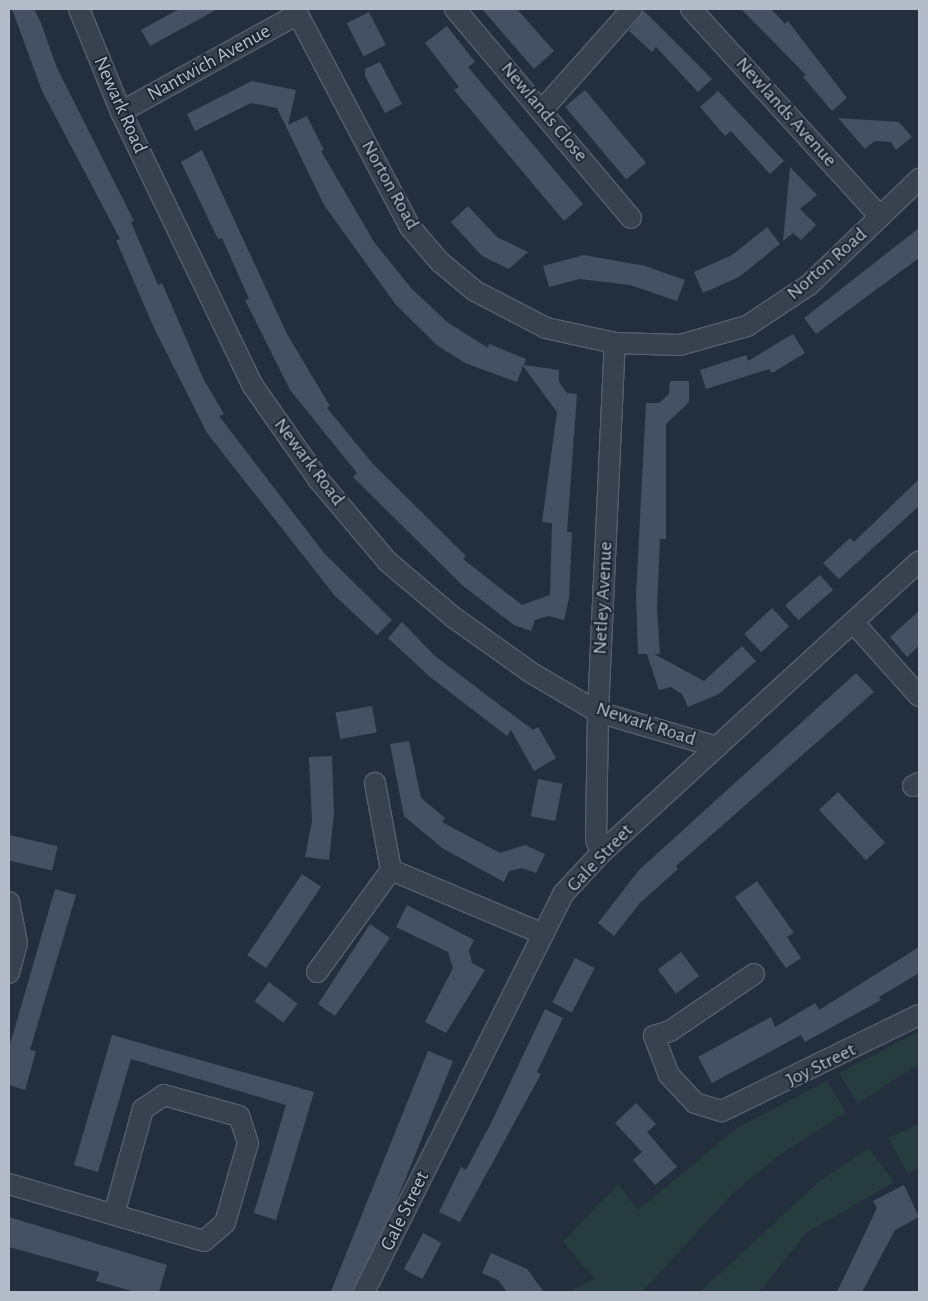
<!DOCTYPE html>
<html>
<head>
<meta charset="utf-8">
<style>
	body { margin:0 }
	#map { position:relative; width:928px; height:1301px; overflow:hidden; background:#242f3e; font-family:"Alegreya Sans",sans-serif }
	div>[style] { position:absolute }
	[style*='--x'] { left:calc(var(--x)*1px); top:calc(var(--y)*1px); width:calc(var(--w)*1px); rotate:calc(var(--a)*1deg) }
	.green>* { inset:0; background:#263c3f }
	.building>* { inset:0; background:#455162; transform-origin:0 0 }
	.roads { filter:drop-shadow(1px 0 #565f6c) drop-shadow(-1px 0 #565f6c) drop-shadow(0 1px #565f6c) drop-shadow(0 -1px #565f6c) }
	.minor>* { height:20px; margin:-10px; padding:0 10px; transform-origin:10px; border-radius:10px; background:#38414e }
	span { translate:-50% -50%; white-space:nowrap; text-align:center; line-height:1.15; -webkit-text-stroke:4px #1d2633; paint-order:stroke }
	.street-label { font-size:20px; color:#b4bcc9 }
	.frame { position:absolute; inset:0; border:10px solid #b4bcc9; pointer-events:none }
</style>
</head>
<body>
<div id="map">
	<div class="green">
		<div style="clip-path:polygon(919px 1031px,919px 1064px,858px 1103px,839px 1073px)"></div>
		<div style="clip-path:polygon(827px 1081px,846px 1112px,778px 1156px,733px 1193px,642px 1292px,569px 1292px,595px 1279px,563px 1242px,618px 1184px,638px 1210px,737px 1128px)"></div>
		<div style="clip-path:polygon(919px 1124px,919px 1167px,908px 1174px,888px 1138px)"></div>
		<div style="clip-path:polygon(869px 1148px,894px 1182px,806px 1233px,759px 1292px,700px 1292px,817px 1183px)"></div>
	</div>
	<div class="building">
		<div style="clip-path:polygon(12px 9px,34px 9px,41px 23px,57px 68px,134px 221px,131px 222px,158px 285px,162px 283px,204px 380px,224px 414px,219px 416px,324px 553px,392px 620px,377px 635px,335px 596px,207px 433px,154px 328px,116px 240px,120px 239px,42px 91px)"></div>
		<div style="clip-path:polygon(179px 9px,218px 9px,150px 46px,141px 30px)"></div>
		<div style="clip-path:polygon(482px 9px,517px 9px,554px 51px,534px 69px)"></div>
		<div style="clip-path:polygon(741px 9px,771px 9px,785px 24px,788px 21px,847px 98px,832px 111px,803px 77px,806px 75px)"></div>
		<div style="clip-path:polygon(644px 11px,712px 79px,698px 92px,656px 47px,652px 52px,629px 31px)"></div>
		<div style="left:369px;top:12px;width:37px;height:25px;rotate:63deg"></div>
		<div style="clip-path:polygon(447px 26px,475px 62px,468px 67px,583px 204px,564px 221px,454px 90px,459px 87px,425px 43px)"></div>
		<div style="clip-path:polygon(380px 62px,402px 104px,385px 113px,365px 76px,365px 69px)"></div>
		<div style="clip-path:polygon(252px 81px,296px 90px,288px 125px,307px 116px,324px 150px,321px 151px,374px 242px,411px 288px,447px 322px,488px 348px,489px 344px,526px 359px,524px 365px,559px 370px,559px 382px,567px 393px,577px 394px,567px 532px,572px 532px,569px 598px,564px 620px,548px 616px,535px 620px,531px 631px,514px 625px,462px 585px,353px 477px,357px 473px,290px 390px,245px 300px,249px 299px,222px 238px,218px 239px,181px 162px,202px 150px,287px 334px,330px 406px,327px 408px,373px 464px,466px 556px,463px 559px,522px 605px,550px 595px,552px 523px,542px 522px,557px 412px,523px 366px,517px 382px,465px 363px,438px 346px,396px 305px,324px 205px,277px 108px,251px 103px,195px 131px,187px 114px)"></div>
		<div style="left:585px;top:90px;width:95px;height:26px;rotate:50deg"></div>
		<div style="clip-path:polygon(718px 91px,784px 161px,770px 174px,731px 131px,725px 136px,700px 107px)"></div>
		<div style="clip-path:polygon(838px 118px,899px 122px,912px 137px,896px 150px,891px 142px,875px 141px,865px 149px)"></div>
		<div style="clip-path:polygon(790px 167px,817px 195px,800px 209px,816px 225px,801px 240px,793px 233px,783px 241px)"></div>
		<div style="clip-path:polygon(468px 206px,497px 237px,528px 252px,509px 269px,482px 256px,451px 222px)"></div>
		<div style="clip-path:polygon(767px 227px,780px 244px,739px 277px,703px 293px,694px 272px,732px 255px)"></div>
		<div style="clip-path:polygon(919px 228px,919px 258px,816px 334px,804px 318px)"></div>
		<div style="clip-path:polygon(584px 255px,645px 266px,685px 280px,677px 301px,630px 285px,580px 279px,549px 287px,543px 266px)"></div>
		<div style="clip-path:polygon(793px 334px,805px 353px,772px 373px,769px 369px,706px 389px,700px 370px,746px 355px,748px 361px)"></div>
		<div style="clip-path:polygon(670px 381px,689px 381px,689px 402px,666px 424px,666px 539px,660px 539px,657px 608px,660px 654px,654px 654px,704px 681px,742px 646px,756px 661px,719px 694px,688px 707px,682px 694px,671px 687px,659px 690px,647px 654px,638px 654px,636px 595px,646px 403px,659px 403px,669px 394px)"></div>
		<div style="clip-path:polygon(919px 479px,919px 506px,839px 579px,823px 563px,850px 538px,854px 542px)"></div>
		<div style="left:820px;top:575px;width:20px;height:46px;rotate:49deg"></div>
		<div style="left:772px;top:608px;width:25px;height:38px;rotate:47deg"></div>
		<div style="clip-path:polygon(919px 611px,919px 646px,907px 657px,890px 637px)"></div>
		<div style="clip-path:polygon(402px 622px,435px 656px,533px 730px,538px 727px,556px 758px,534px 771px,511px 730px,507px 736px,430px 677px,388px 638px)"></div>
		<div style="clip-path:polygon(856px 673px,874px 692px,676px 866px,678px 869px,640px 903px,614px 936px,598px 923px,639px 870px)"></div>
		<div style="left:372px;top:706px;width:27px;height:37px;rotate:80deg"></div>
		<div style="clip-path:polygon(409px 741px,421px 798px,445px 818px,442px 822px,500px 853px,525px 845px,545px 854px,536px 873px,522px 868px,509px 871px,504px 882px,442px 848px,404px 816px,390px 744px)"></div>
		<div style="clip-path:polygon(332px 756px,334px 813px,329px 860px,305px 857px,312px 821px,309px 757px)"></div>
		<div style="left:538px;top:779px;width:25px;height:38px;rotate:11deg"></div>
		<div style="left:838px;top:792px;width:69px;height:26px;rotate:47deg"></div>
		<div style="left:9px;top:835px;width:50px;height:25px;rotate:13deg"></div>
		<div style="left:302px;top:874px;width:23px;height:98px;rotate:34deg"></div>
		<div style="clip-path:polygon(757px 881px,794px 933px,787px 937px,801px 958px,786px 968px,735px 897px)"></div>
		<div style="clip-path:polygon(55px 889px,76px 895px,30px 1050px,36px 1051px,25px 1090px,9px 1085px,9px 1048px)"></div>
		<div style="clip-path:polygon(407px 905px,474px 940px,469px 950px,472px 963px,485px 970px,446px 1033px,425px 1022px,453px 968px,448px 952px,396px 927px)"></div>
		<div style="clip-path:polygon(370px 924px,390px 938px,335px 1016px,318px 1004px)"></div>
		<div style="clip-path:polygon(919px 947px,919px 973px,879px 997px,881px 1000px,805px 1042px,801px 1035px,712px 1083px,698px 1057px,771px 1017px,775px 1027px,815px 1003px,819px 1010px)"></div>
		<div style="left:681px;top:952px;width:30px;height:29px;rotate:53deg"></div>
		<div style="left:575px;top:958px;width:22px;height:50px;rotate:27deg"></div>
		<div style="left:269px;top:982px;width:36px;height:24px;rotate:37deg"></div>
		<div style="clip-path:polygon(545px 1009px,563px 1018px,537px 1072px,541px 1074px,460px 1222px,439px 1212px,461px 1167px,466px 1170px,493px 1119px)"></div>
		<div style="clip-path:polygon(112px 1035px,314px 1092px,276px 1220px,254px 1213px,286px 1105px,131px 1059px,98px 1172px,74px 1165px)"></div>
		<div style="left:428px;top:1051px;width:27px;height:272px;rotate:22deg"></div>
		<div style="clip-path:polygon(636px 1103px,656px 1124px,647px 1132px,677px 1167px,655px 1185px,633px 1160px,642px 1152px,615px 1123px)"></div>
		<div style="clip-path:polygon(904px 1185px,919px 1217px,895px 1230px,862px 1292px,837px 1292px,877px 1208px,873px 1201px)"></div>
		<div style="clip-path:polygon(9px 1217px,167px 1265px,159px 1292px,136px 1292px,96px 1281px,99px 1272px,9px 1247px)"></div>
		<div style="left:423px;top:1233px;width:21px;height:41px;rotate:28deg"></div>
		<div style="clip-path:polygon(491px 1253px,527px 1269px,544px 1292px,507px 1292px,498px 1280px,482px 1273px)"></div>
	</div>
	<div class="roads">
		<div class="minor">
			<div style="--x:79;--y:9;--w:111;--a:67.8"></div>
			<div style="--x:121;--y:112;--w:304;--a:64.3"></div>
			<div style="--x:253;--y:386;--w:113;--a:55"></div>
			<div style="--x:318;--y:479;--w:109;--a:49.9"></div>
			<div style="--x:388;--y:562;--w:85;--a:40.2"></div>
			<div style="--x:453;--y:617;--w:95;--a:35.5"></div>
			<div style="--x:530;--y:672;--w:79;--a:30.5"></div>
			<div style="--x:598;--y:712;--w:124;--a:16.4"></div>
			<div style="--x:295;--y:9;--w:246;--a:62.2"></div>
			<div style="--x:410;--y:227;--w:46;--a:49.4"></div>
			<div style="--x:440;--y:262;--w:45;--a:39.6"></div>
			<div style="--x:475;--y:291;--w:80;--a:27.5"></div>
			<div style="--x:546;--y:328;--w:71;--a:12.3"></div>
			<div style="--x:615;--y:343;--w:65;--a:1.8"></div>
			<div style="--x:680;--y:345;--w:70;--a:-15.8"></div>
			<div style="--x:747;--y:326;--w:74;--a:-33.5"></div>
			<div style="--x:809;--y:285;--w:153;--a:-43.9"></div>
			<div style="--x:455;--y:9;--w:273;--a:49.9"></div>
			<div style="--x:691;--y:9;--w:281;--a:47.7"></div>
			<div style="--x:543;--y:109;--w:134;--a:-48.3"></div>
			<div style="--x:121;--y:112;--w:202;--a:-29"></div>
			<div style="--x:853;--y:622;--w:99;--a:48.3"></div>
			<div style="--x:375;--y:783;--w:88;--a:79.6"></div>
			<div style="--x:391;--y:870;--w:165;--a:22.8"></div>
			<div style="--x:913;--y:786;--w:7;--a:-27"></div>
			<div style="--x:602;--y:852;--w:13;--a:-117"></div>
			<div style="--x:596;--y:840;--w:128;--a:-89.1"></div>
			<div style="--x:598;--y:712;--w:369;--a:-87.4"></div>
			<div style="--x:9;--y:902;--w:42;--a:79"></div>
			<div style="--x:17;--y:943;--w:31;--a:105"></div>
			<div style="--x:317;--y:972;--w:126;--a:-54"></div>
			<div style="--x:754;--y:974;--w:102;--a:145.8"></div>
			<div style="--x:670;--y:1031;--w:17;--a:163"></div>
			<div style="--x:654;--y:1036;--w:42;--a:69"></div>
			<div style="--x:669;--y:1075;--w:38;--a:47"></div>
			<div style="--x:695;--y:1103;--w:28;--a:17"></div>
			<div style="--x:722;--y:1111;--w:219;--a:-26"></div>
			<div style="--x:9;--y:1184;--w:203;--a:16.3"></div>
			<div style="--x:204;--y:1241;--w:28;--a:-41"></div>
			<div style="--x:225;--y:1223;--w:83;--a:-74"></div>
			<div style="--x:248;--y:1143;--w:28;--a:-108"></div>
			<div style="--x:239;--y:1116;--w:78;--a:-164.4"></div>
			<div style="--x:164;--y:1095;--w:25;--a:146"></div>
			<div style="--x:143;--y:1109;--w:109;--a:105.4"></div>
			<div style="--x:364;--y:1292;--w:445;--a:-63.4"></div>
			<div style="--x:563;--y:894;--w:57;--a:-47.1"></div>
			<div style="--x:602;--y:852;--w:430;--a:-42.5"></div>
		</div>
	</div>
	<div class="street-label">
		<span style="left:209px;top:63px;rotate:-29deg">Nantwich Avenue</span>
		<span style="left:120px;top:105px;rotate:66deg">Newark Road</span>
		<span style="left:544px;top:112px;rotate:50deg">Newlands Close</span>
		<span style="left:786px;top:112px;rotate:48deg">Newlands Avenue</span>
		<span style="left:390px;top:185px;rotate:61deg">Norton Road</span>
		<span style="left:827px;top:264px;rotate:-41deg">Norton Road</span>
		<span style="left:309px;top:462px;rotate:53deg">Newark Road</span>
		<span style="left:603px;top:598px;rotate:-87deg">Netley Avenue</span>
		<span style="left:646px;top:724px;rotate:18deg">Newark Road</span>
		<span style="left:600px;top:858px;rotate:-46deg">Gale Street</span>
		<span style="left:821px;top:1065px;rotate:-26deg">Joy Street</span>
		<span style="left:405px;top:1211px;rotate:-64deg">Gale Street</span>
	</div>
	<div class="frame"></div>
</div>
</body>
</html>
